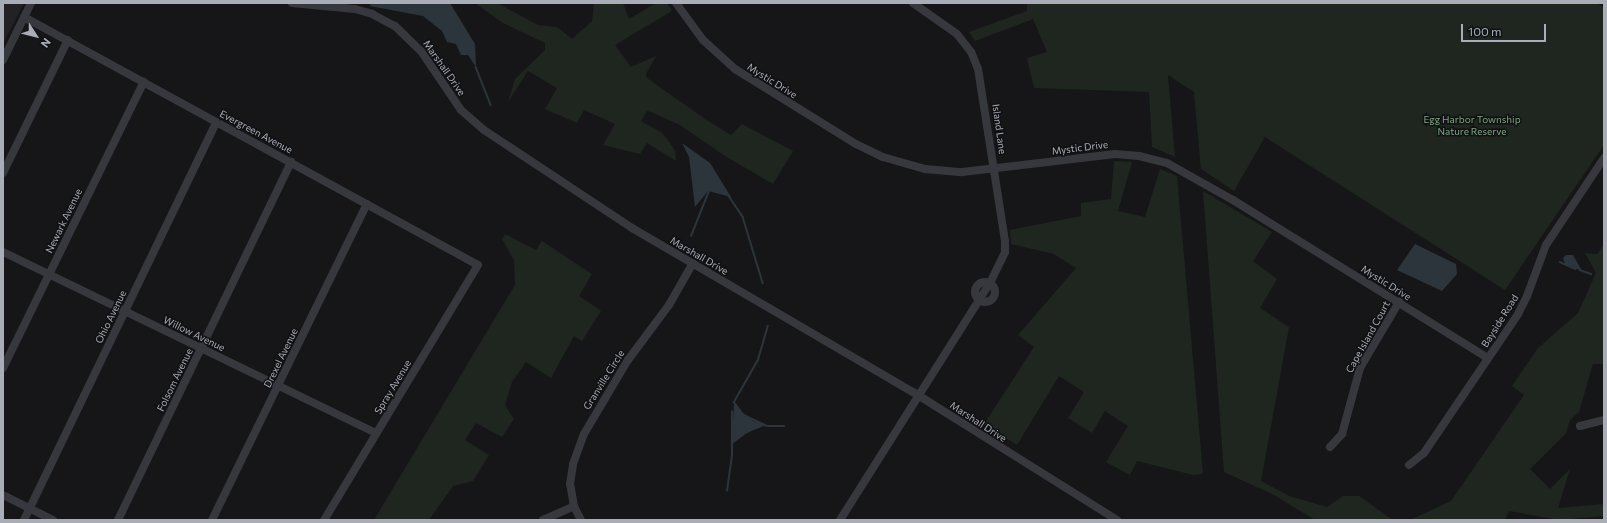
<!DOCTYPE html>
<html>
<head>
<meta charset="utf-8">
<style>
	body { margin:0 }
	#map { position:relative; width:1607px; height:523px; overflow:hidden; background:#161618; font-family:Commissioner,sans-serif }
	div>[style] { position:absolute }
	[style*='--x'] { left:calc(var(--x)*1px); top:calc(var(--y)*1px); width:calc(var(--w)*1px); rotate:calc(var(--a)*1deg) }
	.built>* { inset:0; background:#222225 }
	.green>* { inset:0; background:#1e261f }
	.water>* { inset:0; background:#2c353c }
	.stream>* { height:1.5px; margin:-0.75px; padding:0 0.75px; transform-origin:0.75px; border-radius:0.75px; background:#2c353c }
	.minor>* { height:8px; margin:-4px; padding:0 4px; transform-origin:4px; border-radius:4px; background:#37383d }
	.minor>.ring { margin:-4px; padding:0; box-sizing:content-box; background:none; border:8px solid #37383d; border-radius:50% }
	span { translate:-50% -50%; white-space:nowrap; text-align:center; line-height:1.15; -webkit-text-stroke:3px #111113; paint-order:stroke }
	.street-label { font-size:10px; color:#a8adb8 }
	.park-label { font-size:10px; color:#7fa381 }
	.frame { position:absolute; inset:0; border:4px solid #a8adb8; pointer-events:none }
	.north { position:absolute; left:16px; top:16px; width:40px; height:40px; -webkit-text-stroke:3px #111113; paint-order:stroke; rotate:126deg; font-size:11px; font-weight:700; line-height:16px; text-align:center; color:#a8adb8 }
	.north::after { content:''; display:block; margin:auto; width:14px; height:18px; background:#a8adb8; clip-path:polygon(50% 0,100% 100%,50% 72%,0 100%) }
	.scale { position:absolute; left:1461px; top:24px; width:85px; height:18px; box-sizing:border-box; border:2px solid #a8adb8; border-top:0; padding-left:5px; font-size:12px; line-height:14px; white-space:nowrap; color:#a8adb8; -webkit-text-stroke:3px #111113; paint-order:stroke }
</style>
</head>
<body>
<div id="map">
	<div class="built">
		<div style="clip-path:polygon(3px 3px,24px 3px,3px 44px)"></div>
	</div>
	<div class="green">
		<div style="clip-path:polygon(475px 3px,497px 3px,538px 25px,557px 27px,572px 39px,592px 21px,594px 3px,623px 3px,629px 19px,656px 3px,667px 3px,672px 11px,615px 45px,631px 67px,656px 56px,646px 74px,647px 78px,705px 119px,731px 135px,742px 124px,793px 151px,773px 184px,725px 156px,680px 125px,651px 112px,647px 111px,641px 121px,661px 132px,668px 140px,675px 151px,676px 161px,647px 143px,640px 154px,603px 145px,615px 124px,584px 110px,577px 123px,545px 109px,557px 88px,528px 71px,508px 102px,515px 79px,545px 50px,545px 43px,503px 23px)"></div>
		<div style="clip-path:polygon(1027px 3px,1597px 3px,1604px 8px,1604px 145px,1505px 290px,1265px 137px,1234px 191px,1201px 169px,1194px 92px,1168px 75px,1175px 157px,1152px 147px,1149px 92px,1034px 88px,1027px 58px,1047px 52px,1033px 19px,975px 41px,969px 32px,1027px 11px)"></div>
		<div style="clip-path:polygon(1114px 161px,1132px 162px,1118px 211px,1145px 217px,1160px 169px,1177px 176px,1203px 474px,1193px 475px,1137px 461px,1130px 475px,1106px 462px,1128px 426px,1105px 411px,1092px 433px,1068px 418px,1084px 392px,1059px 376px,1017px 445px,984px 424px,1034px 347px,1018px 335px,1076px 268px,1054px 254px,1011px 244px,1010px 230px,1081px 216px,1081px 203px,1111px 199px)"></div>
		<div style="clip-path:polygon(1203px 191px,1272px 232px,1253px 261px,1277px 279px,1260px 308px,1289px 327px,1261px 481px,1289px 496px,1327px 507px,1343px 496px,1359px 496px,1393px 520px,1315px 520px,1274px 495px,1224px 472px)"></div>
		<div style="clip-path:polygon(505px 234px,536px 250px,542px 241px,592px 274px,579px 296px,601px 311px,582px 341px,574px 336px,551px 378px,526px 362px,512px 382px,505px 405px,514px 419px,502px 437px,476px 423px,465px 440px,489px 455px,473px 481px,453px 486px,429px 520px,374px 520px,515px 285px,514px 260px,502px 239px)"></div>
		<div style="clip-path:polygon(1604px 244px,1604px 364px,1593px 364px,1579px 412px,1570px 420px,1566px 433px,1530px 469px,1550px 489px,1570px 469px,1558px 508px,1604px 504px,1604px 516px,1559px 520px,1509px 511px,1505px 520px,1410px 520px,1451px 501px,1524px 395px,1512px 386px,1538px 348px,1578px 313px,1596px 273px,1585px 253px,1597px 254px)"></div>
	</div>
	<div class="water">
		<div style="clip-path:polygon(371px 3px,450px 3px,475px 44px,476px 67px,468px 55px,461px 55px,456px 44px,447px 42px,442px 31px,423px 16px,370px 6px)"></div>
		<div style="clip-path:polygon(682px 143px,710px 163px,731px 197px,708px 191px,695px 207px,689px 157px)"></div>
		<div style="clip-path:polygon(1415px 244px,1456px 264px,1457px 274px,1442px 291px,1397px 270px)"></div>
		<div style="clip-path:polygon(1566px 255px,1573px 255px,1582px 271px,1565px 264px,1563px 258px)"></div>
		<div style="clip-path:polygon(734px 402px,742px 412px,753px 421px,766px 425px,747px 433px,732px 444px)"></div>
	</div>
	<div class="stream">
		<div style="--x:476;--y:67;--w:41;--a:68.5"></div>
		<div style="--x:729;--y:196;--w:25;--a:56"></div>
		<div style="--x:743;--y:217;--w:69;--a:73.1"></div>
		<div style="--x:691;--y:236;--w:48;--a:-68.2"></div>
		<div style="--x:1560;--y:262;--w:17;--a:24"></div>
		<div style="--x:1580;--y:270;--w:12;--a:20"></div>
		<div style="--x:734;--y:402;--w:48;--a:-60.3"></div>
		<div style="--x:758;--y:360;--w:35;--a:-74"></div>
		<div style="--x:734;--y:402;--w:15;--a:53"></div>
		<div style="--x:746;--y:416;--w:23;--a:25"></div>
		<div style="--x:767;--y:426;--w:17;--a:0"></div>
		<div style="--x:727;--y:491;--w:36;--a:-82"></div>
		<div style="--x:732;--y:455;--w:43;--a:-90"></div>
	</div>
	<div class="minor">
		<div style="--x:292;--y:3;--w:63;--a:5.4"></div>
		<div style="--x:355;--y:9;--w:18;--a:16"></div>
		<div style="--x:372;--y:14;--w:26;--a:28"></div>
		<div style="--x:395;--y:26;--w:36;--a:44"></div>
		<div style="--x:421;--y:51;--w:71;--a:55.9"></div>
		<div style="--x:461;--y:110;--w:30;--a:41"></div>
		<div style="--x:484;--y:130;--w:178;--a:33.5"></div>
		<div style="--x:632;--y:228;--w:325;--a:30.3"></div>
		<div style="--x:913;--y:392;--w:241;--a:32.1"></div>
		<div style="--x:676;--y:3;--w:46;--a:53.9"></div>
		<div style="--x:703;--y:40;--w:43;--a:42.2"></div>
		<div style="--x:735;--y:69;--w:142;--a:31.8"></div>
		<div style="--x:856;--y:144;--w:30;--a:26"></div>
		<div style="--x:883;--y:157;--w:44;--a:15.9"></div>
		<div style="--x:925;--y:169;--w:37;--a:5"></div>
		<div style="--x:962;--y:172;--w:154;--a:-6.7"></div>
		<div style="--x:1115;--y:154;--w:24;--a:5"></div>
		<div style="--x:1139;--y:156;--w:29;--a:14"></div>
		<div style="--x:1167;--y:163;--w:76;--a:29.3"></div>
		<div style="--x:1233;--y:200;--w:300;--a:31.8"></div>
		<div style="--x:24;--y:17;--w:517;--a:28.65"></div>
		<div style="--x:478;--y:265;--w:298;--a:121.1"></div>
		<div style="--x:3;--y:60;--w:64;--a:-63.8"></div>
		<div style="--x:3;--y:173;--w:148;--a:-64"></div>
		<div style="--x:3;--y:252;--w:415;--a:25.9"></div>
		<div class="ring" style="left:975px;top:282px;width:12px;height:12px"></div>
		<div style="--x:3;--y:368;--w:319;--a:-63.8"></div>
		<div style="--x:1580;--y:426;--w:25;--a:-14"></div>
		<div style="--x:1330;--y:447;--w:18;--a:-47"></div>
		<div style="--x:1342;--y:434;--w:68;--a:-74.7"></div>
		<div style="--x:1360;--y:368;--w:77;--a:-59.4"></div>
		<div style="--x:1409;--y:465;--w:19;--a:-39"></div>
		<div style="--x:1424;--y:453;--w:168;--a:-55.9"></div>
		<div style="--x:1518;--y:314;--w:20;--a:-63"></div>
		<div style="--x:1527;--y:296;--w:54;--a:-69.6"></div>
		<div style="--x:1546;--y:245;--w:105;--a:-56.3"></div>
		<div style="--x:3;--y:495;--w:56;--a:26.6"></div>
		<div style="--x:24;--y:520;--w:442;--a:-64.2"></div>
		<div style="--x:118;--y:520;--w:398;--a:-64.2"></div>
		<div style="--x:212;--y:520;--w:352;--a:-63.9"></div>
		<div style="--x:543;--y:520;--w:34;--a:-24"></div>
		<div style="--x:581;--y:520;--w:16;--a:-117"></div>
		<div style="--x:574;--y:506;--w:22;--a:-100"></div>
		<div style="--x:570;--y:484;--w:20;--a:-81"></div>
		<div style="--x:573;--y:464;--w:32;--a:-70"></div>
		<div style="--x:584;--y:434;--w:86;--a:-59.3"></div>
		<div style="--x:628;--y:360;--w:69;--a:-53.3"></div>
		<div style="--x:669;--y:305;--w:48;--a:-60.3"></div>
		<div style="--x:840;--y:520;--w:280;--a:-57.7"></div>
		<div style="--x:990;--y:283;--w:34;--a:-64"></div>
		<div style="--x:1005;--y:252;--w:11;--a:-90"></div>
		<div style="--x:1005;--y:241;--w:174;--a:-98.9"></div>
		<div style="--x:978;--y:69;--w:18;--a:-112"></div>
		<div style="--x:971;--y:52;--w:23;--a:-128"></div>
		<div style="--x:957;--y:34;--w:54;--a:-144.8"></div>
	</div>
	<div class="street-label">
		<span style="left:444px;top:68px;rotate:55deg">Marshall Drive</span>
		<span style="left:772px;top:81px;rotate:32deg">Mystic Drive</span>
		<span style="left:999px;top:129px;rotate:82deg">Island Lane</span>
		<span style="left:256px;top:132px;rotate:28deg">Evergreen Avenue</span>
		<span style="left:1080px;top:148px;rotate:-7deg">Mystic Drive</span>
		<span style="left:64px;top:221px;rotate:-64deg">Newark Avenue</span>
		<span style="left:699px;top:256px;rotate:30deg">Marshall Drive</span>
		<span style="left:1386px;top:283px;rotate:32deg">Mystic Drive</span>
		<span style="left:111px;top:317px;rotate:-64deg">Ohio Avenue</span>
		<span style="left:1500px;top:321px;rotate:-58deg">Bayside Road</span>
		<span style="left:194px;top:334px;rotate:26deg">Willow Avenue</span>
		<span style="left:1368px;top:337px;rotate:-61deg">Cape Island Court</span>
		<span style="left:281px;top:358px;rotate:-64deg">Drexel Avenue</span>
		<span style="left:175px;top:380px;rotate:-64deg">Folsom Avenue</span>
		<span style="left:604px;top:380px;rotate:-58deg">Granville Circle</span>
		<span style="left:393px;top:387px;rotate:-59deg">Spray Avenue</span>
		<span style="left:978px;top:422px;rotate:33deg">Marshall Drive</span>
	</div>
	<div class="park-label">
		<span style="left:1472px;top:125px">Egg Harbor Township<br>Nature Reserve</span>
	</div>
	<div class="frame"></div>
	<div class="north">N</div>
	<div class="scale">100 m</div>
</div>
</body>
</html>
